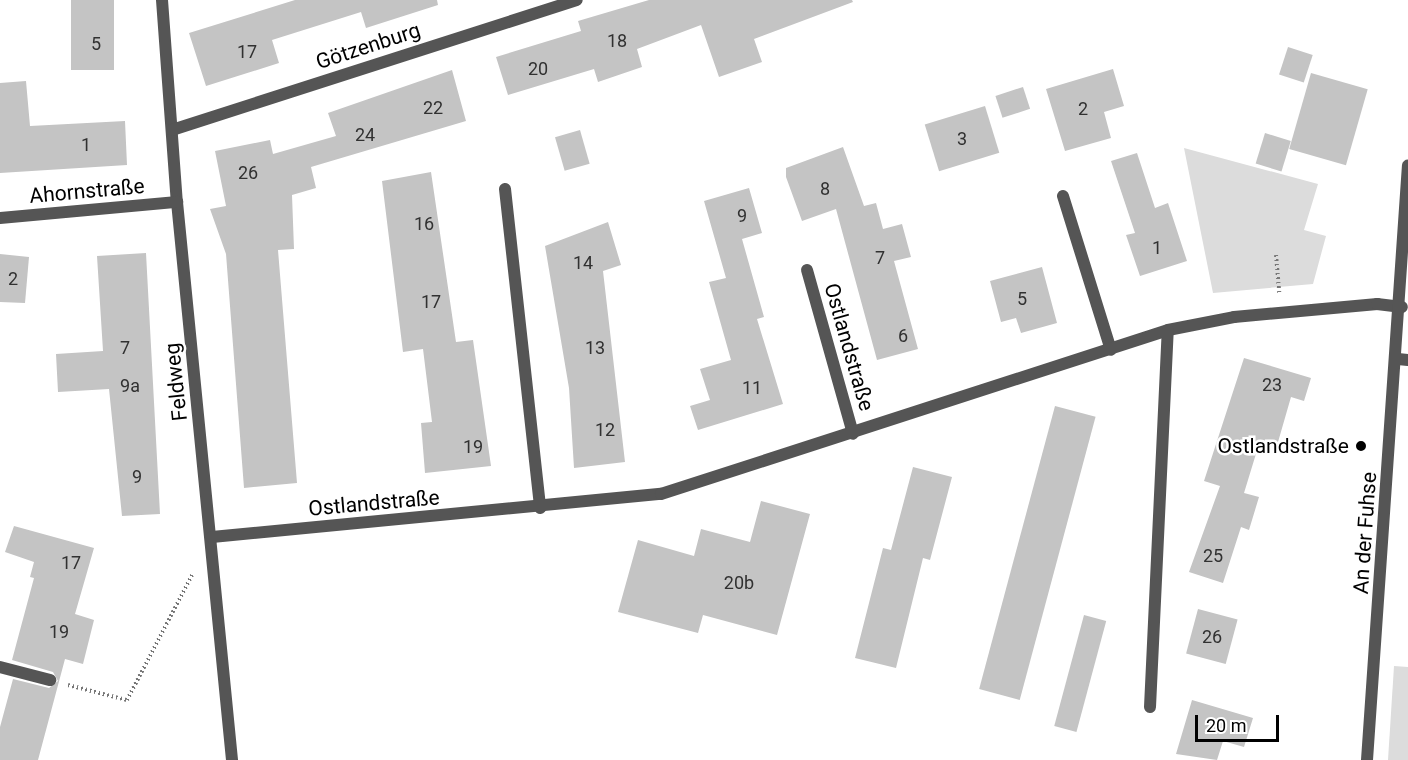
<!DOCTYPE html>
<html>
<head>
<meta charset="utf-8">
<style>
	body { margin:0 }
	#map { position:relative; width:1408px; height:760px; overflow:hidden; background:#fff; font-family:Roboto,sans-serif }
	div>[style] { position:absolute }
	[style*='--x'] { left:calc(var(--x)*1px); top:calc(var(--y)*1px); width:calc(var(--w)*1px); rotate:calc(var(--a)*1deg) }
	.green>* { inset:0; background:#dcdcdc }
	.building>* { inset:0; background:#c4c4c4; transform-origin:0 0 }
	.path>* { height:4px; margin-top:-2px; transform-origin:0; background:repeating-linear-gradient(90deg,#777 0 1.5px,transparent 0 4.5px) }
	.minor>* { height:12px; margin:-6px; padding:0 6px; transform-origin:6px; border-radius:6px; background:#555 }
	.tertiary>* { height:12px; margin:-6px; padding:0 6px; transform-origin:6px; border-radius:6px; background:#555 }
	.dots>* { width:16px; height:16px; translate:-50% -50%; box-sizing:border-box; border:3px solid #fff; border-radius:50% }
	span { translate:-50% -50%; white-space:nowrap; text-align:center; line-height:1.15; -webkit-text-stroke:5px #fff; paint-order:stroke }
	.number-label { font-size:18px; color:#313131 }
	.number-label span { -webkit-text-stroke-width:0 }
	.street-label { font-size:21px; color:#000 }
	.poi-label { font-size:21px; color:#000 }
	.right { translate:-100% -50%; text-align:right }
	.scale { position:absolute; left:1195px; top:715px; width:84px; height:27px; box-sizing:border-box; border:3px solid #000; border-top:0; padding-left:8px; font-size:18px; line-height:21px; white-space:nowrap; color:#000; -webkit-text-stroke:4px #fff; paint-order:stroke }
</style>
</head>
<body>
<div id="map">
	<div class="green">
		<div style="clip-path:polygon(1184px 148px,1318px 184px,1304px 230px,1326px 236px,1313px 284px,1213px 293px)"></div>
		<div style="clip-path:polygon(1394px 666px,1408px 667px,1408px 760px,1388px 760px)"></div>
	</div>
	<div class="building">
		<div style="left:71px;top:0;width:43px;height:70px"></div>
		<div style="clip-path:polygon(295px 0,437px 0,438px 5px,366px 28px,361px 12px,272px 40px,279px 63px,206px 86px,189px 33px)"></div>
		<div style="clip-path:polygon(649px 0,852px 0,853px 2px,754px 39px,762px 62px,719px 77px,701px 25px,637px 49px,642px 67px,598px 82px,594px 69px,508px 95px,496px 57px,581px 31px,578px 21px)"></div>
		<div style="left:1288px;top:47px;width:26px;height:29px;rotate:18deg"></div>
		<div style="clip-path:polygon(1113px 69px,1124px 106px,1104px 112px,1111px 138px,1065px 151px,1046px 89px)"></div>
		<div style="clip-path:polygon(452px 70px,466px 121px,311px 167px,316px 188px,292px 195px,294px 249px,278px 250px,297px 483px,244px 488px,226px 254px,210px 209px,226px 206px,215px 151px,270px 140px,273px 154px,336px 136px,328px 113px)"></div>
		<div style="left:1311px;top:73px;width:59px;height:79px;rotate:16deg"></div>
		<div style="clip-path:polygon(26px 81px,30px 126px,125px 121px,127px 165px,0 173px,0 83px)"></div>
		<div style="left:1023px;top:87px;width:23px;height:29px;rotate:72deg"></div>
		<div style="left:985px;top:106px;width:49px;height:63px;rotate:73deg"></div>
		<div style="left:580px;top:130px;width:35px;height:26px;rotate:74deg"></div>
		<div style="left:1265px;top:133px;width:27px;height:32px;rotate:17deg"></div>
		<div style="clip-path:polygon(843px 147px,864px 206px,876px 203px,883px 229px,902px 224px,911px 257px,894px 261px,918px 349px,877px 360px,836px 209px,802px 221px,786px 177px,786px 168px)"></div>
		<div style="clip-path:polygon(1137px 153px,1155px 208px,1168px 203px,1187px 261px,1140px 276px,1126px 235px,1135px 233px,1111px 161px)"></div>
		<div style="clip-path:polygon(431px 172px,456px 342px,473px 340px,491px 466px,425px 473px,421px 423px,432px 422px,423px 349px,403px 352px,382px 181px)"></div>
		<div style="clip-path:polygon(749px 188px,762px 233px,742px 239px,764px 317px,757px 319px,783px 404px,698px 430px,690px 406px,710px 400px,700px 369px,731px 360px,709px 282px,726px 278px,704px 201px)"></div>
		<div style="clip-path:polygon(608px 222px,621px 265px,603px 271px,625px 462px,574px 468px,569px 388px,545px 246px)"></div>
		<div style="clip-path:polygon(146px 253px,160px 514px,122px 516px,109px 389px,58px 392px,56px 354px,103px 351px,97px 256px)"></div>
		<div style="clip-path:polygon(0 254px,29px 257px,25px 303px,0 302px)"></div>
		<div style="clip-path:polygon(1042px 267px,1057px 323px,1021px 333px,1016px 318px,1001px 322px,990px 281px)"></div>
		<div style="clip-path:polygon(1244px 358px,1311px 378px,1304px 401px,1291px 397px,1276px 449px,1259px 444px,1244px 493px,1259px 497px,1249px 530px,1241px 527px,1223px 583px,1189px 572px,1220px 486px,1204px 481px)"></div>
		<div style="left:1055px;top:406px;width:42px;height:293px;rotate:15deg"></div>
		<div style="clip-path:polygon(913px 467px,952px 477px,930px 560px,923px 558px,896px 668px,855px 658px,883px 548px,891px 550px)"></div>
		<div style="clip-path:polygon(761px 501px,810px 514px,777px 635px,703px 615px,698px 633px,618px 612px,638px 540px,694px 556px,701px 529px,750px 542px)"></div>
		<div style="clip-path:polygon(14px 526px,94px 548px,75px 614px,94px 620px,83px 664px,65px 659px,38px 760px,0 760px,0 727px,13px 679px,49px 688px,58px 681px,53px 672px,12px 660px,34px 578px,30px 577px,34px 562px,5px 552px)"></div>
		<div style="left:1198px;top:609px;width:41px;height:46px;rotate:15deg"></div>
		<div style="left:1084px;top:615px;width:23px;height:115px;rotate:15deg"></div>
		<div style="clip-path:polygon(1192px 700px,1253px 718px,1244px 747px,1223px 741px,1217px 760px,1176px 754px)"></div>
	</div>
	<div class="path">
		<div style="--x:1276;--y:255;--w:38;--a:85"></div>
		<div style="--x:68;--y:685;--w:61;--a:14.3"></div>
		<div style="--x:127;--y:700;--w:141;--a:-62.5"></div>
	</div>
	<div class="minor">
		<div style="--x:162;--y:0;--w:203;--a:85.8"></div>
		<div style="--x:177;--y:202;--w:561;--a:84.37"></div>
		<div style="--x:172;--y:130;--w:425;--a:-17.8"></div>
		<div style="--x:505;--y:189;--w:321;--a:83.7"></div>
		<div style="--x:1063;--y:196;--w:161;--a:72.7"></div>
		<div style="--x:0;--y:218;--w:178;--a:-5.2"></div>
		<div style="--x:807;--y:270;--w:170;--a:74.3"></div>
		<div style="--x:1398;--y:359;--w:10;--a:6"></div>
		<div style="--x:212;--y:537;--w:451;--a:-5.5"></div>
		<div style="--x:661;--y:494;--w:533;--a:-17.92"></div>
		<div style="--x:1168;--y:330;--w:67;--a:-11.1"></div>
		<div style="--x:1234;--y:317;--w:144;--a:-5.2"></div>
		<div style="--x:1377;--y:304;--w:25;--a:7"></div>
		<div style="--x:0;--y:667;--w:52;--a:14.6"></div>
		<div style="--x:1150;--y:707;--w:377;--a:-87.3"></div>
	</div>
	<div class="tertiary">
		<div style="--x:1367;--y:760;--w:596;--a:-86.06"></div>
	</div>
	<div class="dots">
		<div style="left:1361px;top:446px;background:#000"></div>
	</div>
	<div class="number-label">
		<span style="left:617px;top:41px">18</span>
		<span style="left:96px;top:44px">5</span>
		<span style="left:247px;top:52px">17</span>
		<span style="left:538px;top:69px">20</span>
		<span style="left:433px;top:108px">22</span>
		<span style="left:1083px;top:109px">2</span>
		<span style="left:365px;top:135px">24</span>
		<span style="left:962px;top:139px">3</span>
		<span style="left:86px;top:145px">1</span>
		<span style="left:248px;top:173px">26</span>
		<span style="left:825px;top:189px">8</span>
		<span style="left:742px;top:216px">9</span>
		<span style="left:424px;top:224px">16</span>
		<span style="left:1157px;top:248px">1</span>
		<span style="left:880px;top:258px">7</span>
		<span style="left:583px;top:263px">14</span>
		<span style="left:13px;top:279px">2</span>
		<span style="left:1022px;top:299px">5</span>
		<span style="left:431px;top:302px">17</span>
		<span style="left:903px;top:336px">6</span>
		<span style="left:125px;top:348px">7</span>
		<span style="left:595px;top:348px">13</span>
		<span style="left:1272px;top:385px">23</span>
		<span style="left:130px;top:386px">9a</span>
		<span style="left:752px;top:388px">11</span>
		<span style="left:605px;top:430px">12</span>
		<span style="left:473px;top:447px">19</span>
		<span style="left:137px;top:477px">9</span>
		<span style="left:1213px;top:556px">25</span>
		<span style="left:71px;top:563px">17</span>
		<span style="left:739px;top:583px">20b</span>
		<span style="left:59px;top:632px">19</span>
		<span style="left:1212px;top:637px">26</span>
	</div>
	<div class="street-label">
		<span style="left:368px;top:46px;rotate:-18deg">Götzenburg</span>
		<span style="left:87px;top:191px;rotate:-5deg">Ahornstraße</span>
		<span style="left:849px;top:347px;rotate:74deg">Ostlandstraße</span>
		<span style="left:176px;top:382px;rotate:-96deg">Feldweg</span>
		<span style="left:374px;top:503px;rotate:-5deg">Ostlandstraße</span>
		<span style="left:1365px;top:533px;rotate:-86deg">An der Fuhse</span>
	</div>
	<div class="poi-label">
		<span class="right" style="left:1349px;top:446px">Ostlandstraße</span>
	</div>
	<div class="scale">20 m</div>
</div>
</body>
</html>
